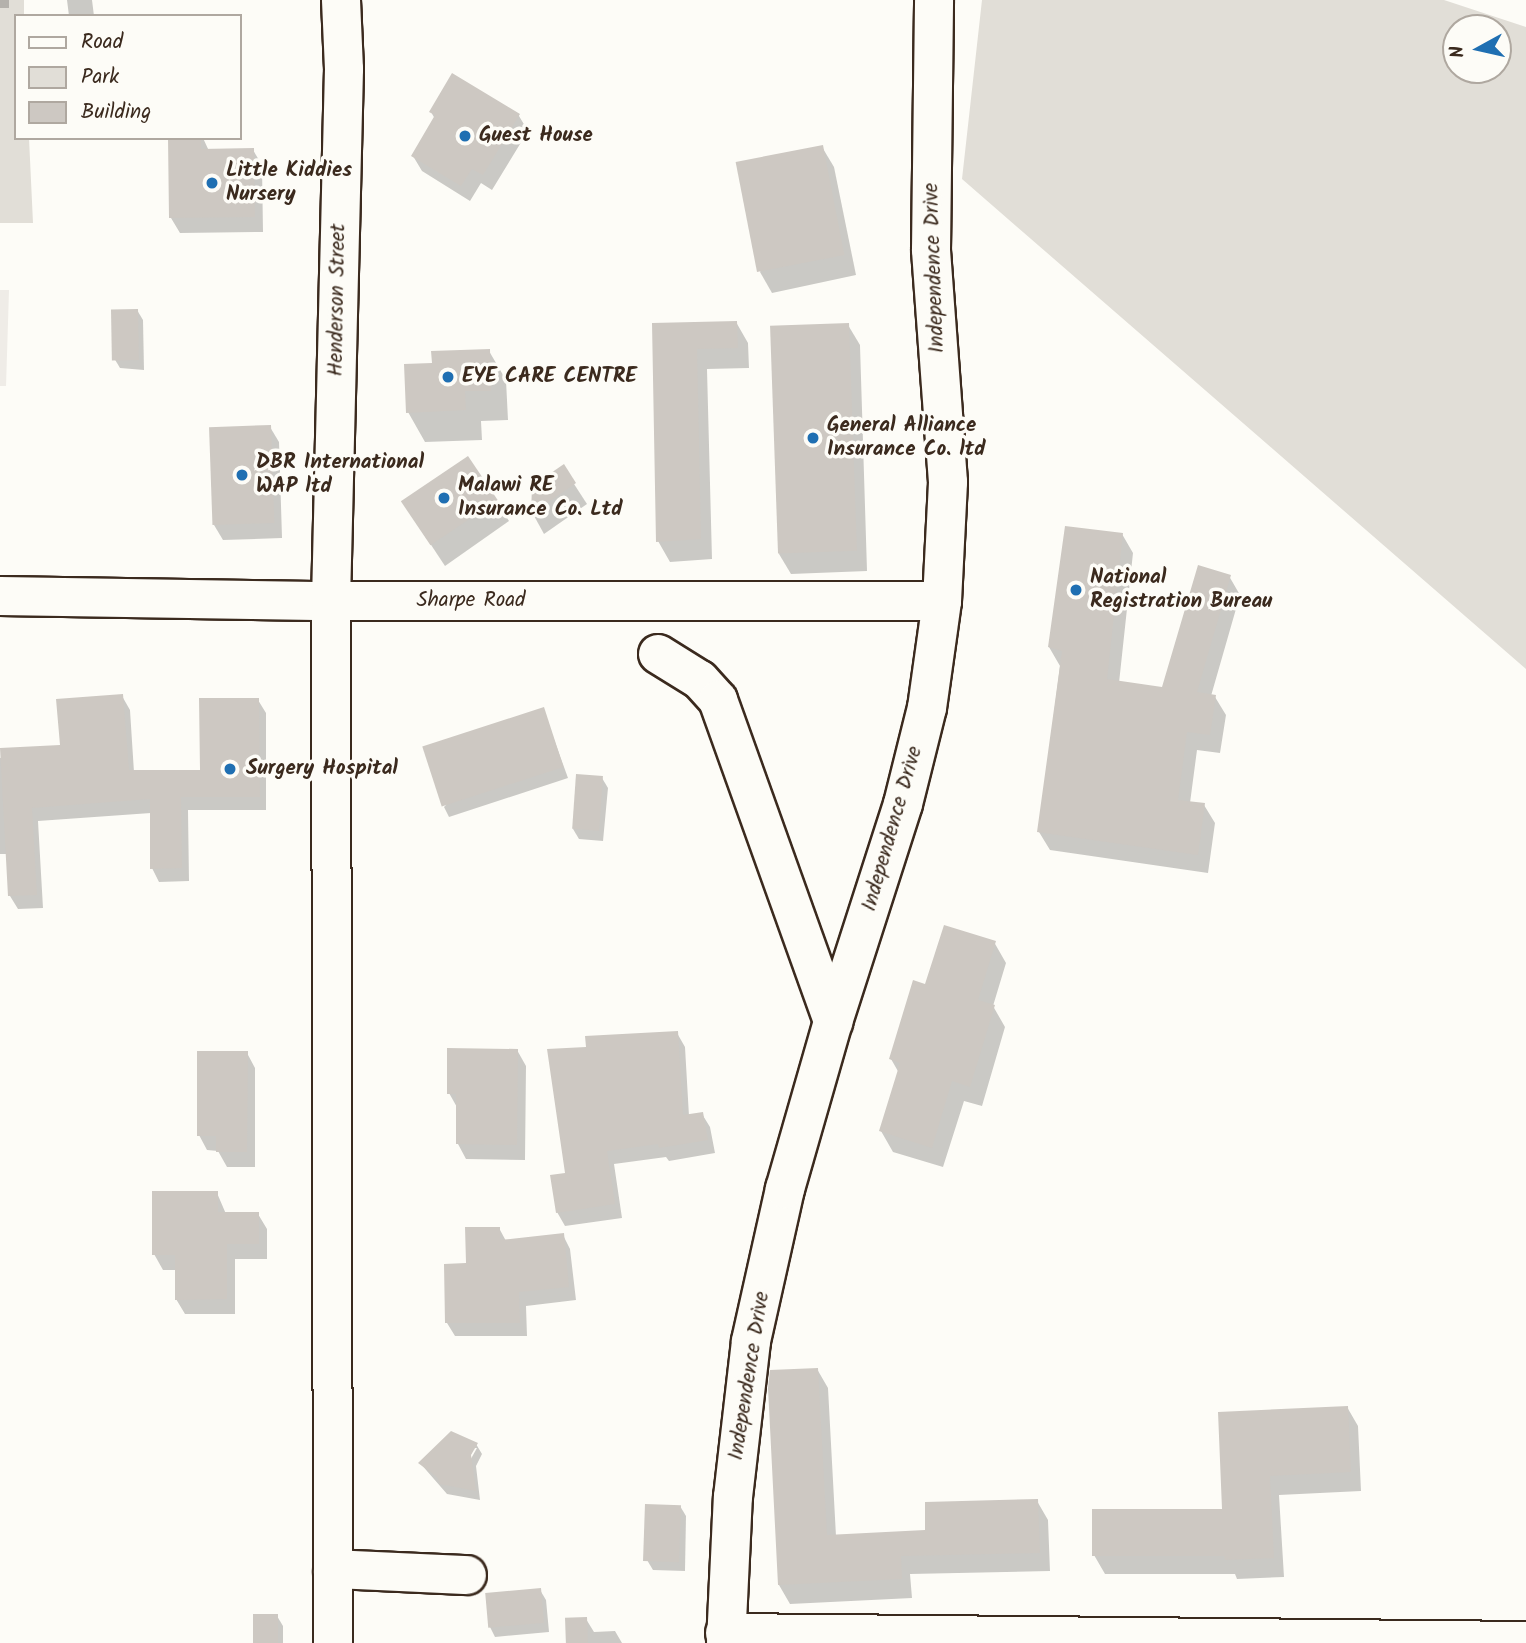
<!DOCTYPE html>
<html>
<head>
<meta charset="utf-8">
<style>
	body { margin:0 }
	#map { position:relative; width:1526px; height:1643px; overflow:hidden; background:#fdfcf7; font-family:Kalam,sans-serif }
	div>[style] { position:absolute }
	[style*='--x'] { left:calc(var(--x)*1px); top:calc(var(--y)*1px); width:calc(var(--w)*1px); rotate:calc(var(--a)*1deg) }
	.built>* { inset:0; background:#efece7 }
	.green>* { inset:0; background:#e1ded7 }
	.shadow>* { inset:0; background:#0003; transform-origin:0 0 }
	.building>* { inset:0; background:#cdc8c2; transform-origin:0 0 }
	.roads { filter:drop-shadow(2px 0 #3b2a1e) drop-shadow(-2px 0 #3b2a1e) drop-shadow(0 2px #3b2a1e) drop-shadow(0 -2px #3b2a1e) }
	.minor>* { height:38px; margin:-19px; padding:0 19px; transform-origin:19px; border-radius:19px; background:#fdfcf7 }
	.dots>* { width:19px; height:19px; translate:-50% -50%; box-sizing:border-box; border:4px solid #fdfcf7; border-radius:50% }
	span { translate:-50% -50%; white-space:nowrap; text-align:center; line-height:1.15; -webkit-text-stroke:7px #fdfcf7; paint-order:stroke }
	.poi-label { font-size:21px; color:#3b2a1e; font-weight:700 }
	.left { translate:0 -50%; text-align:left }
	.street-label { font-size:21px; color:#3b2a1e }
	.legend { position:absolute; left:14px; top:14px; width:228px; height:126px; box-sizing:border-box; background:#fdfcf7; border:2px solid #afa8a0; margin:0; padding:9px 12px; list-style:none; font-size:21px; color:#3b2a1e }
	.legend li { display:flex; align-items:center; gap:14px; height:35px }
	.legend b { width:35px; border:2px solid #afa8a0 }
	.north { position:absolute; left:1442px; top:14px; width:70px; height:70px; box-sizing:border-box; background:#fdfcf7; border:2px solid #afa8a0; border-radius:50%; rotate:262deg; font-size:19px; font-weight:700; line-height:28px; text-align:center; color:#3b2a1e }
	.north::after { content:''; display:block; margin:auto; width:24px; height:32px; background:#1f6fb2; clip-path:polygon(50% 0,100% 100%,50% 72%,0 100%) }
</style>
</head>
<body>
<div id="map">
	<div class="built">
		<div style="clip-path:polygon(0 290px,9px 290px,6px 386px,0 386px)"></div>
	</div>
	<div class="green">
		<div style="clip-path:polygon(0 0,24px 0,24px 16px,16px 16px,16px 138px,29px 138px,33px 223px,0 223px)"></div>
		<div style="clip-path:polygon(evenodd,982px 0,1444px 0,1526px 27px,1526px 669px,962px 179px,982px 0,1498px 28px,1498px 70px,1456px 70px,1456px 28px,1498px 28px)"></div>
	</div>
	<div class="shadow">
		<div style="left:0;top:0;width:9px;height:8px"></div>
		<div style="clip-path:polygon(67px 0,92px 0,94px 16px,69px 16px)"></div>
		<div style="clip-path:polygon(431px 112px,519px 116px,528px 131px,492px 190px,481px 183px,470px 201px,422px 171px,413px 156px,435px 119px)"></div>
		<div style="clip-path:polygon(169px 138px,203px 138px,209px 151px,253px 150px,262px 165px,263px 232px,180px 233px,171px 218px)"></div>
		<div style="clip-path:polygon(822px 147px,834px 167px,856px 275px,772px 293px,760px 272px)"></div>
		<div style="clip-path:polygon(137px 310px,143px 320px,144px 370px,120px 368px,114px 358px)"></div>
		<div style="clip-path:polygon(736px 322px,748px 343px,749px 368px,707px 369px,712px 559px,670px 562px,658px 541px,654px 325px)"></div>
		<div style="clip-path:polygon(848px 325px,860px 345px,867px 571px,791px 574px,779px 554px)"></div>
		<div style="clip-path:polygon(489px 351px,506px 380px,508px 420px,481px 421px,482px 440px,425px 442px,408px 412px,434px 365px)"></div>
		<div style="clip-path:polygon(270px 427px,279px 442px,282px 538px,223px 540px,214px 525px)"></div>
		<div style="clip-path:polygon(563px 467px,587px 504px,544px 534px,533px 514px,534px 487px)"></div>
		<div style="clip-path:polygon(497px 501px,509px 521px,445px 566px,404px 504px)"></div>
		<div style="clip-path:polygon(1122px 534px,1133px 553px,1119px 683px,1164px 689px,1229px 576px,1240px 595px,1211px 696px,1215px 697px,1226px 715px,1220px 753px,1197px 750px,1190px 803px,1204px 805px,1215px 823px,1208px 873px,1050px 850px,1039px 832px,1060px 666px,1049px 647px)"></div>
		<div style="clip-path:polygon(122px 696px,130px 710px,134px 772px,202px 772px,258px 700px,266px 713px,266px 810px,188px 810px,189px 881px,159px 882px,152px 868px,151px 813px,38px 821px,43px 908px,18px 909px,10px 896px,8px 854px,0 854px,0 758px,61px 747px)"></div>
		<div style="clip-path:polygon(543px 709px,568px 778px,449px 817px,444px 807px)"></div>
		<div style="clip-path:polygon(602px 778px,608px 788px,603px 841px,579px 839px,573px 829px)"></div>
		<div style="clip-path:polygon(994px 942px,1006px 963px,993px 1006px,1005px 1027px,982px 1106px,964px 1101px,943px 1167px,893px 1152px,881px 1131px,899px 1073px,891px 1059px,927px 987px)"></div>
		<div style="clip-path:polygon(677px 1033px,685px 1047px,689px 1116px,702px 1114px,710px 1127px,715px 1153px,669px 1161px,666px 1157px,614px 1164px,622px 1218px,565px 1226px,557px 1212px,567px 1174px,587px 1048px)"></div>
		<div style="clip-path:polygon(517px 1050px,526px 1066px,525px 1160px,466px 1159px,458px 1144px,458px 1109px,449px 1093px)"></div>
		<div style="clip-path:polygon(247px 1053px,255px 1068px,255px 1167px,227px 1167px,218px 1151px,207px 1150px,199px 1135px)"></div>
		<div style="clip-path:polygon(217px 1193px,226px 1214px,258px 1214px,267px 1229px,267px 1259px,235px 1259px,235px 1314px,185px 1314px,176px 1299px,176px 1270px,163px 1270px,154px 1254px)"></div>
		<div style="clip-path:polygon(499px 1228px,506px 1241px,563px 1235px,570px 1249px,576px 1300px,526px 1306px,527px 1336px,455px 1336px,447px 1323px)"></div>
		<div style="clip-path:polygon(817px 1369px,828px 1388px,836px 1536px,927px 1532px,1037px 1501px,1048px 1520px,1050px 1571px,910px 1574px,912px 1598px,790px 1604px,779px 1585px)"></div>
		<div style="clip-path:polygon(1347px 1407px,1358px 1426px,1361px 1491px,1279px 1495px,1284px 1577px,1237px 1579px,1235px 1574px,1105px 1574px,1094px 1555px,1224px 1511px)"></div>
		<div style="clip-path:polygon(evenodd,476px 1444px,482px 1454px,476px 1466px,480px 1500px,447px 1494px,420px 1463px,476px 1444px,473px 1448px,477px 1448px,468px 1464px,473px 1448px)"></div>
		<div style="clip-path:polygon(680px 1506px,686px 1516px,685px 1571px,653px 1570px,647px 1560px)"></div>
		<div style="clip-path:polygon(540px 1590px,546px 1600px,549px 1632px,495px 1637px,490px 1627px)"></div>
		<div style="clip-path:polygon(277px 1616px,283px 1626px,283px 1643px,255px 1643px)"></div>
		<div style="clip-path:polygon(586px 1619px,594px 1632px,615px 1631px,622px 1643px,567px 1643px)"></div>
	</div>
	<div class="building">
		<div style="clip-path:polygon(452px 73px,520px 114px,483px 175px,472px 169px,461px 186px,411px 156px,435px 115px,429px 112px)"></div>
		<div style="clip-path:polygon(168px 138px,201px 138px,201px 149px,254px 148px,255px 217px,169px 218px)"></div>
		<div style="left:823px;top:145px;width:112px;height:89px;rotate:79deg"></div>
		<div style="left:138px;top:309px;width:51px;height:27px;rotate:89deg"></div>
		<div style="clip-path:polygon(737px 321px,738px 348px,697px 349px,701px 539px,656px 542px,652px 323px)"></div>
		<div style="left:849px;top:323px;width:228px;height:79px;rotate:88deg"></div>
		<div style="clip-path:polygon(490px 349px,491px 391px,465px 391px,466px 410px,406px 413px,404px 364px,432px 363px,431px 351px)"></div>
		<div style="left:271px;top:425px;width:98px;height:62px;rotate:88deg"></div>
		<div style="left:468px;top:456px;width:53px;height:81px;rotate:56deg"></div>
		<div style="clip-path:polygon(564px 464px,576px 483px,531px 514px,532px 486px)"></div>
		<div style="clip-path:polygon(1065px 526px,1123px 533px,1107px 679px,1162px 687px,1198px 565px,1231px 575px,1197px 692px,1216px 695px,1210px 735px,1187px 732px,1178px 800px,1205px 803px,1198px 855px,1037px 832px,1062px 651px,1048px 647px)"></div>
		<div style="clip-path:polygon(123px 694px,129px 770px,200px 770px,199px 698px,259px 698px,260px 797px,181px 797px,182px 868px,150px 869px,150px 799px,32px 808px,37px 895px,8px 896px,0 748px,60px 745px,56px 699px)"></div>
		<div style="left:544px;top:707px;width:63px;height:128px;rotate:72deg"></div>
		<div style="left:576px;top:774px;width:27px;height:55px;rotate:4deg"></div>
		<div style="clip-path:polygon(944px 925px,996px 941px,978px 1000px,995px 1005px,970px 1087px,952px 1081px,932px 1148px,879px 1131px,900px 1063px,889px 1059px,913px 980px,925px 984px)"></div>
		<div style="clip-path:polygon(678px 1031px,683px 1115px,703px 1112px,708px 1140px,659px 1148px,658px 1144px,607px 1151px,615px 1204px,556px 1213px,550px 1175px,565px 1173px,547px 1049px,586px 1047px,585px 1036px)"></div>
		<div style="clip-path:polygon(447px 1048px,518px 1049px,517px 1145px,456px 1144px,456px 1094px,447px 1094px)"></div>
		<div style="clip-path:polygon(197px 1051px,248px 1051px,247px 1152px,216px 1152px,216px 1136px,197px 1136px)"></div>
		<div style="clip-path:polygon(152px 1191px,218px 1191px,218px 1212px,259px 1212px,259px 1244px,227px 1244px,227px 1299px,175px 1300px,175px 1255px,152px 1255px)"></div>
		<div style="clip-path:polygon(465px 1227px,500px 1227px,500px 1240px,564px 1233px,569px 1287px,519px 1292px,520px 1323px,445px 1323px,444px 1264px,466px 1263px)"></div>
		<div style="clip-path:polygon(818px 1368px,827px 1535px,925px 1530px,925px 1502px,1038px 1499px,1040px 1553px,901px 1556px,902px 1579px,778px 1585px,768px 1388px,770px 1370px)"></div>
		<div style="clip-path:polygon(1348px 1406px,1351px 1472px,1270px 1476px,1274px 1558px,1225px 1560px,1224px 1556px,1092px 1556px,1092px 1509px,1222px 1509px,1218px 1412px)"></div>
		<div style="clip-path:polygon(451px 1431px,478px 1443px,471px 1455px,476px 1491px,440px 1484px,437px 1477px,418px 1463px)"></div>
		<div style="left:645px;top:1504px;width:36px;height:57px;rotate:2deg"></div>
		<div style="left:541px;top:1588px;width:35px;height:56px;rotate:85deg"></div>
		<div style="left:253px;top:1614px;width:25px;height:29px"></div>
		<div style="left:587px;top:1617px;width:26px;height:22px;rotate:88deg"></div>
	</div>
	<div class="roads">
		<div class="minor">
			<div style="--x:0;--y:596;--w:331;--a:0.9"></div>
			<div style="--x:331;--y:601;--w:611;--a:0"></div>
			<div style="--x:658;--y:654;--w:49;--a:31.8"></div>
			<div style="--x:700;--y:680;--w:27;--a:48"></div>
			<div style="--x:718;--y:700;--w:342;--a:70.3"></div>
			<div style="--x:333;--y:1569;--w:134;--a:2.6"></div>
			<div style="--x:725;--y:1633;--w:801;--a:0.57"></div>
			<div style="--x:333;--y:1643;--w:1042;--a:-90.11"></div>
			<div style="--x:331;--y:601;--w:532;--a:-88.6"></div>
			<div style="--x:344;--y:69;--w:69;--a:-92.5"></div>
			<div style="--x:726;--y:1643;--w:146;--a:-87.3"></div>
			<div style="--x:733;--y:1497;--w:157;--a:-83.4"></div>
			<div style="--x:751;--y:1341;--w:156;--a:-77.4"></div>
			<div style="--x:785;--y:1189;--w:174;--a:-74"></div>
			<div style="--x:833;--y:1022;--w:229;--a:-72.2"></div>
			<div style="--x:903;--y:804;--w:99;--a:-76"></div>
			<div style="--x:927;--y:708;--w:108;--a:-82"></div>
			<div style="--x:942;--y:601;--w:119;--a:-87.1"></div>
			<div style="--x:948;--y:482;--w:233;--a:-94.2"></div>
			<div style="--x:931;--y:250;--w:250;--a:-89.3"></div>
		</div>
	</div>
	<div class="dots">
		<div style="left:465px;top:136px;background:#1f6fb2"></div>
		<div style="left:212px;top:183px;background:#1f6fb2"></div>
		<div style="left:448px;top:377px;background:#1f6fb2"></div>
		<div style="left:813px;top:438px;background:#1f6fb2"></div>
		<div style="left:242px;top:475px;background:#1f6fb2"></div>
		<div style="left:444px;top:498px;background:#1f6fb2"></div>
		<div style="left:1076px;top:590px;background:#1f6fb2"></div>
		<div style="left:230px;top:769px;background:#1f6fb2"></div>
	</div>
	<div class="poi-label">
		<span class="left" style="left:479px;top:136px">Guest House</span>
		<span class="left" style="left:226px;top:183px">Little Kiddies<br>Nursery</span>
		<span class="left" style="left:462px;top:377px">EYE CARE CENTRE</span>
		<span class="left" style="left:827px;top:438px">General Alliance<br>Insurance Co. ltd</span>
		<span class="left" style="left:256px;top:475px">DBR International<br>WAP ltd</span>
		<span class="left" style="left:458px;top:498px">Malawi RE<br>Insurance Co. Ltd</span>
		<span class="left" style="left:1090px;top:590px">National<br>Registration Bureau</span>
		<span class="left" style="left:246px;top:769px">Surgery Hospital</span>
	</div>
	<div class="street-label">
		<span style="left:935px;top:268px;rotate:-92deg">Independence Drive</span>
		<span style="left:338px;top:300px;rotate:-89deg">Henderson Street</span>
		<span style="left:471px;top:601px">Sharpe Road</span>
		<span style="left:893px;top:829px;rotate:-74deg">Independence Drive</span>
		<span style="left:750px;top:1376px;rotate:-81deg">Independence Drive</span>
	</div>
	<ul class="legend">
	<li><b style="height:9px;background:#fdfcf7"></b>Road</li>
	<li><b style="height:19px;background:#e1ded7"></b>Park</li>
	<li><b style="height:19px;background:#cdc8c2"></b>Building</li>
	</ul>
	<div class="north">N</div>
</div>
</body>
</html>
